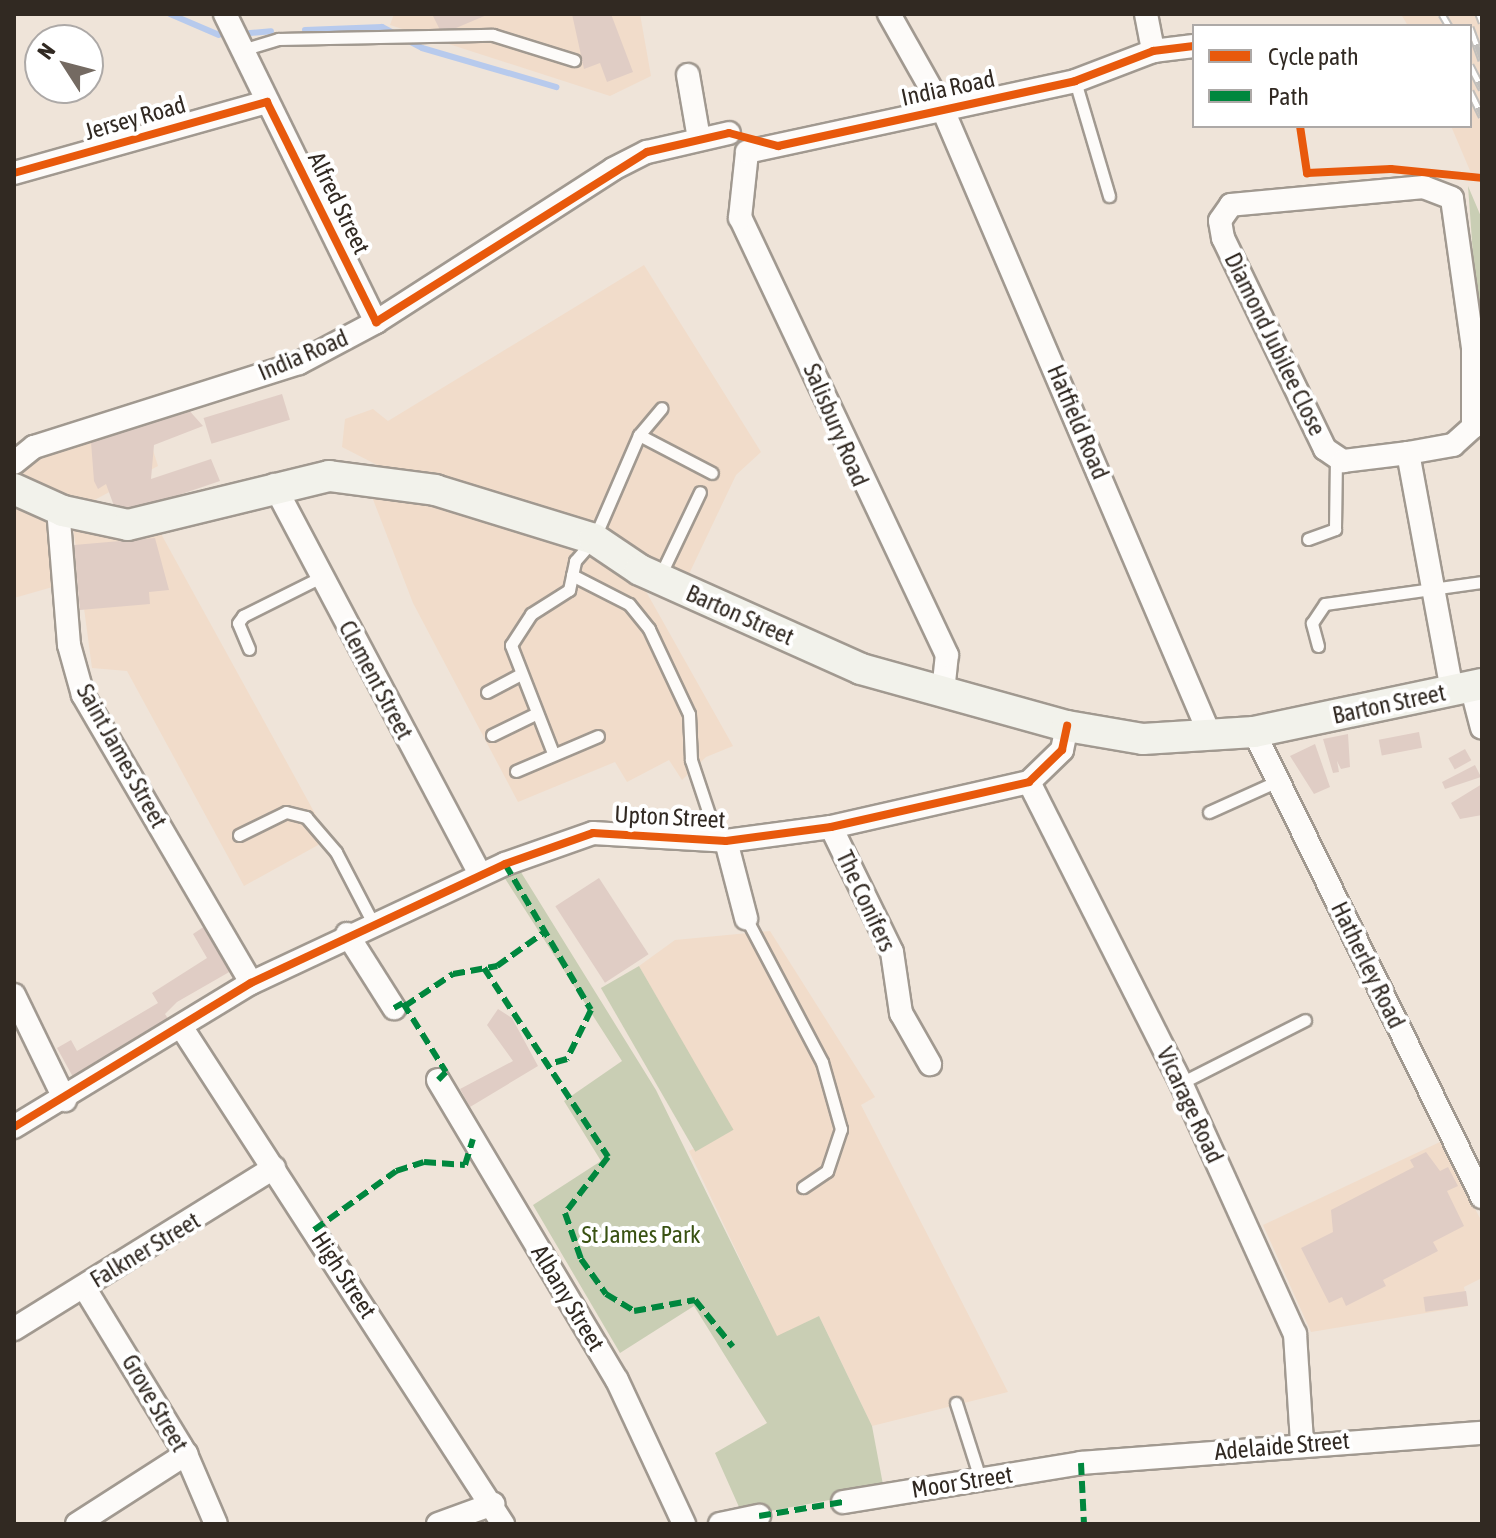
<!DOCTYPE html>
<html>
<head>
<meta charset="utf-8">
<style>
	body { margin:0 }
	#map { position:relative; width:1496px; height:1538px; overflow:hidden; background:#efe4d9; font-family:"Asap Condensed",sans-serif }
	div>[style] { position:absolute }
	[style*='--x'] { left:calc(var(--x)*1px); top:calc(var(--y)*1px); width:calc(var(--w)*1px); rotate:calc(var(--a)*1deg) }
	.built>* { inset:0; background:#f1dcca }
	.green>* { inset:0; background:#c9ceb4; transform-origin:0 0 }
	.stream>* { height:6px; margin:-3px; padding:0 3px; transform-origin:3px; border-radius:3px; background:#b7caed }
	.building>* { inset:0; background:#e0cdc5; transform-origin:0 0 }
	.roads { filter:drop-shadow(2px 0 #a19990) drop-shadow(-2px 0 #a19990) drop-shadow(0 2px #a19990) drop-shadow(0 -2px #a19990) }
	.service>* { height:11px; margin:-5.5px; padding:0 5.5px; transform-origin:5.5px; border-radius:5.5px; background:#fdfbf9 }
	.minor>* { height:22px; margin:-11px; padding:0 11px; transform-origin:11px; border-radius:11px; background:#fdfbf9 }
	.secondary>* { height:30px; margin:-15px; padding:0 15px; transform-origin:15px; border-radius:15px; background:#f2f2eb }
	.rail>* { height:9px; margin-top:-4.5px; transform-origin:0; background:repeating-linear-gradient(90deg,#fff 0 18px,#c0bebb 0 36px); box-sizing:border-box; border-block:2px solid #c0bebb }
	.quiet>* { height:6px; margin-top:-3px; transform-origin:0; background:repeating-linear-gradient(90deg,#00873e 0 12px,transparent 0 18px) }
	.cycleway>* { height:8px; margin:-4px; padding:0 4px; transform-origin:4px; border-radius:4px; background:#e8590c }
	span { translate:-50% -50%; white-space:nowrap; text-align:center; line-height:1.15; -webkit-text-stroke:8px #fff; paint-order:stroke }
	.street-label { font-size:24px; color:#312922 }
	.park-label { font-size:24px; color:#3a5213 }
	.frame { position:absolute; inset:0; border:16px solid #312922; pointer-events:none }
	.legend { position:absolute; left:1192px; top:24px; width:280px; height:104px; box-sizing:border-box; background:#fff; border:2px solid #ada9a7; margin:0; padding:10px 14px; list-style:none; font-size:24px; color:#312922 }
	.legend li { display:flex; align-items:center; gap:16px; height:40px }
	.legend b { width:40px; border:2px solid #ada9a7 }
	.north { position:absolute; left:24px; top:24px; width:80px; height:80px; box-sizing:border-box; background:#fff; border:2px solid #ada9a7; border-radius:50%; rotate:306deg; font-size:22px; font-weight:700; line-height:32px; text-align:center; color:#312922 }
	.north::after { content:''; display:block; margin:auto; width:28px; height:36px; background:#746a62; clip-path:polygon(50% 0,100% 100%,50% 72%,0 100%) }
</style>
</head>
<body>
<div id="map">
	<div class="built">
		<div style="clip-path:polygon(394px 14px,640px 14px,651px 76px,610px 96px,390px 25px)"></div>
		<div style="clip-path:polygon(1401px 14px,1482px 14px,1482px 173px,1471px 173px,1451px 126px,1470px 126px,1470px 26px,1408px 26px)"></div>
		<div style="clip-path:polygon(644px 265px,761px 452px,736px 475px,689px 574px,519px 501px,383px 468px,342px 447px,345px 419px,373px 409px,388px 421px)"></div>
		<div style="clip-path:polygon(143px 419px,158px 466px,87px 504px,39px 491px,14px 470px,14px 451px)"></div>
		<div style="clip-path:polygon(369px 489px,505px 522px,639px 579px,733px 746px,706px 757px,682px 780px,669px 760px,627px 782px,615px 762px,518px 802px,413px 603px)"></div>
		<div style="clip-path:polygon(14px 508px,49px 518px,56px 586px,14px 598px)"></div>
		<div style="clip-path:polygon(73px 526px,160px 532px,329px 839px,244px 886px,127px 671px,92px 668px)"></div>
		<div style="clip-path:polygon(770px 931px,875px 1097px,861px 1105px,1008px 1392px,872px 1426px,819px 1316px,777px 1337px,689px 1151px,732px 1130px,639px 966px,675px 940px)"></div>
		<div style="clip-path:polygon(1440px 1142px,1482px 1222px,1482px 1278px,1464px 1287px,1468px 1306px,1311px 1332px,1263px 1225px)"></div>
	</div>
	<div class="green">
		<div style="clip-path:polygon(1468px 186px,1482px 219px,1482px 419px,1480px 351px)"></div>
		<div style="clip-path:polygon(519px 869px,656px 1090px,777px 1336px,819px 1316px,872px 1426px,884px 1490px,743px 1516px,715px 1453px,767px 1423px,694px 1306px,620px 1353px,533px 1205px,601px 1161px,564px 1101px,622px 1061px,504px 877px)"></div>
		<div style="left:639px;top:966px;width:189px;height:44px;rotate:60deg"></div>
	</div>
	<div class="stream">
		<div style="--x:170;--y:14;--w:53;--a:23.2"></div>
		<div style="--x:305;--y:30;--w:77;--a:-2.2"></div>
		<div style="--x:382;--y:27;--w:45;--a:27.7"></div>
		<div style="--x:422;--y:48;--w:140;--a:16.2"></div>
		<div style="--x:250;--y:33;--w:21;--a:-5"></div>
	</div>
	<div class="building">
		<div style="clip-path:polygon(432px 14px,489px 14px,442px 34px)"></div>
		<div style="clip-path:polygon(572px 14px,611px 14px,633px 72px,607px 82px,600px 63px,584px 69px)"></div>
		<div style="left:282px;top:394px;width:27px;height:82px;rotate:73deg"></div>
		<div style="clip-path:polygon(187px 408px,203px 426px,154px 445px,151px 479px,211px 459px,220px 481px,140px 508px,114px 506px,106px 484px,98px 489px,94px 481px,91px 442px)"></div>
		<div style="clip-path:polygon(155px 538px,169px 590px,149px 592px,150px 604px,80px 610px,74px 545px)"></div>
		<div style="left:1419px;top:732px;width:16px;height:41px;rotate:79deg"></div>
		<div style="clip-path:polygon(1348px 734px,1350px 767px,1341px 769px,1337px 761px,1339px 772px,1333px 773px,1323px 739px)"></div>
		<div style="clip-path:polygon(1315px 744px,1330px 787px,1314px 794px,1290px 756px)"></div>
		<div style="left:1465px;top:749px;width:13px;height:19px;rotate:61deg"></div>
		<div style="clip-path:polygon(1475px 765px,1481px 777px,1445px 789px,1442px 782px)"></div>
		<div style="clip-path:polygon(1482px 784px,1482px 815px,1460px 819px,1451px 803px)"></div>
		<div style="left:599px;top:878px;width:91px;height:52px;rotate:57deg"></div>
		<div style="clip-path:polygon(205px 926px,231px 971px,177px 1002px,165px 1014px,169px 1020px,73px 1077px,57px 1048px,71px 1040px,77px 1051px,158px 1003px,152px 993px,207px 958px,193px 934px)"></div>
		<div style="clip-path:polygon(498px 1009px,512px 1018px,538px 1066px,470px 1107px,460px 1089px,513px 1061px,487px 1025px)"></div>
		<div style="clip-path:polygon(1426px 1152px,1440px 1171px,1448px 1167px,1458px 1186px,1447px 1191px,1464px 1226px,1433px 1242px,1438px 1251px,1383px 1280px,1386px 1286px,1346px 1306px,1342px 1297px,1329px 1303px,1301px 1248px,1333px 1232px,1331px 1210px,1414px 1167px,1410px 1160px)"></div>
		<div style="left:1466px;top:1291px;width:15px;height:43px;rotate:82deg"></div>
	</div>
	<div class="roads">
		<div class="service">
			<div style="--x:242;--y:50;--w:38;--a:-17"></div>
			<div style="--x:278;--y:39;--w:215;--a:-1.1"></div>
			<div style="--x:493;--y:35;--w:85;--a:17.2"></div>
			<div style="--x:1075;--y:81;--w:120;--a:73.5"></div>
			<div style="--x:639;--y:435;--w:82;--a:27.5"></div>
			<div style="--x:1308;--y:539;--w:29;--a:-20"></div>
			<div style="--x:1335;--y:529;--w:71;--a:-89.2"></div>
			<div style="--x:572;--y:575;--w:64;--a:27"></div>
			<div style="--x:629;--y:604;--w:32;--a:51"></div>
			<div style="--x:649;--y:629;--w:94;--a:64.8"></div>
			<div style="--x:689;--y:714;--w:46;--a:87.5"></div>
			<div style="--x:691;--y:760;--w:57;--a:71.6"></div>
			<div style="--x:659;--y:578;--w:95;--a:-64.5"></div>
			<div style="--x:1318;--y:646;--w:24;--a:-105"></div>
			<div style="--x:1312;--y:623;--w:23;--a:-56"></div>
			<div style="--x:1325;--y:604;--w:159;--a:-8"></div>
			<div style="--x:249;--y:649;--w:28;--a:-113"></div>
			<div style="--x:238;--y:623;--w:9;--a:-54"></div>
			<div style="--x:243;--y:616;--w:87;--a:-26.6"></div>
			<div style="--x:487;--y:692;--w:36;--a:-28"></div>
			<div style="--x:492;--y:735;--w:48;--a:-26"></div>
			<div style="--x:553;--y:753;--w:116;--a:-111.3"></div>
			<div style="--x:511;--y:645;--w:37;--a:-57"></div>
			<div style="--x:531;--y:614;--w:45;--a:-32.3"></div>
			<div style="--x:569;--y:590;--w:30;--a:-78"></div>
			<div style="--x:575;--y:561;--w:29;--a:-49"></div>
			<div style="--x:594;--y:539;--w:113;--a:-66.6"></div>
			<div style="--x:639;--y:435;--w:35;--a:-50"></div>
			<div style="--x:516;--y:771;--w:89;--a:-23.1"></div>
			<div style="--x:1209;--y:812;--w:76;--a:-24.2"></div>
			<div style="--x:239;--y:835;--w:52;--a:-26.1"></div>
			<div style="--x:286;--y:812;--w:21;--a:14"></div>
			<div style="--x:306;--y:817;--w:46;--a:49.4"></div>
			<div style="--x:336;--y:852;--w:80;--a:62.5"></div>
			<div style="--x:746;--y:918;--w:163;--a:62.2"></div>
			<div style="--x:822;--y:1062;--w:70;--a:74.2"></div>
			<div style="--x:841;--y:1129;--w:44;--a:108.4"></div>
			<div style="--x:827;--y:1171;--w:29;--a:146"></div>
			<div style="--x:1181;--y:1083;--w:139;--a:-26.9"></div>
			<div style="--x:956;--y:1403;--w:79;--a:72.3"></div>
		</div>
		<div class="minor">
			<div style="--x:225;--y:14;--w:343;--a:63.9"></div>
			<div style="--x:889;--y:14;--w:110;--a:60.6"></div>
			<div style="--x:943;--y:110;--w:680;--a:66.87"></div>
			<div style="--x:1146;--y:14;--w:38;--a:79"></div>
			<div style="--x:688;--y:75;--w:65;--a:80.2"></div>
			<div style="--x:14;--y:173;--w:263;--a:-15.7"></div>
			<div style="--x:1408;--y:453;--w:46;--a:-10.1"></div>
			<div style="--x:1453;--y:445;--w:27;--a:-42"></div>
			<div style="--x:1473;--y:427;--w:79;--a:-90"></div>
			<div style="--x:1473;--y:348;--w:151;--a:-98"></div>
			<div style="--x:1452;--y:198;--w:30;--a:-159"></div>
			<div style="--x:1424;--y:187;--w:194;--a:174.7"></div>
			<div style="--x:1231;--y:205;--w:19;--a:125"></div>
			<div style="--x:1220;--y:221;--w:17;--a:80"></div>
			<div style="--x:1223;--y:238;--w:234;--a:64.2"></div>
			<div style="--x:1325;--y:449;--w:22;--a:34"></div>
			<div style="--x:1343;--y:461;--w:65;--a:-7"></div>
			<div style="--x:1408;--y:453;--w:242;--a:79.5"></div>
			<div style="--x:14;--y:463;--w:26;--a:-39"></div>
			<div style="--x:34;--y:447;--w:278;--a:-17.6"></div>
			<div style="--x:299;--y:363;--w:87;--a:-28"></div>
			<div style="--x:376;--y:322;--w:282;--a:-32.8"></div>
			<div style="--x:613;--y:169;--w:38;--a:-27"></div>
			<div style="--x:647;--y:152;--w:84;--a:-13"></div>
			<div style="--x:274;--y:485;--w:440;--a:62.1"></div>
			<div style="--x:58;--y:508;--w:137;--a:85.4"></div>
			<div style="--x:69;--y:645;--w:52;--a:74.4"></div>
			<div style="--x:83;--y:695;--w:333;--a:59.7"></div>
			<div style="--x:1471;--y:686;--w:43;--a:75.3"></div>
			<div style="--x:943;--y:692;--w:37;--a:-84"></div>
			<div style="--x:947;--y:655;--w:484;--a:-115.3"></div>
			<div style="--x:740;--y:218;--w:66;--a:-83.9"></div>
			<div style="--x:747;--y:152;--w:336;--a:-12.2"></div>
			<div style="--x:1075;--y:81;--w:84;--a:-21"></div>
			<div style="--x:1153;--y:51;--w:41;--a:-7"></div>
			<div style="--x:1254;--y:732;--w:518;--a:63.88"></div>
			<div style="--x:1029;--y:782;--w:337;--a:63.2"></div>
			<div style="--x:1181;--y:1083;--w:276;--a:65.6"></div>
			<div style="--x:1295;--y:1334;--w:108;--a:86.3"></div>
			<div style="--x:831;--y:827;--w:139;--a:64"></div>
			<div style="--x:892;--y:952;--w:62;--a:81.6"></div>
			<div style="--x:901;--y:1013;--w:59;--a:60.4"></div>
			<div style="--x:726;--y:841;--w:80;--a:75.4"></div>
			<div style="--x:347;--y:934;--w:88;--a:57.6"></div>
			<div style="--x:14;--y:995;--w:117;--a:64.1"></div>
			<div style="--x:182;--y:1028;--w:591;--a:57.09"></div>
			<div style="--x:438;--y:1080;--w:349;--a:59.2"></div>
			<div style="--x:617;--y:1380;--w:159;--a:65"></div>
			<div style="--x:14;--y:1127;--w:277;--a:-31.3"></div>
			<div style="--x:251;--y:983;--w:280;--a:-25.1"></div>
			<div style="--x:505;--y:864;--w:93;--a:-19.4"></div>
			<div style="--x:593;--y:833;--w:133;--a:3.4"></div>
			<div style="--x:726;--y:841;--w:106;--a:-7.6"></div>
			<div style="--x:831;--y:827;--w:203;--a:-12.8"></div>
			<div style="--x:1029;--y:782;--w:46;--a:-44.1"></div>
			<div style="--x:1062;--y:750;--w:25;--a:-78"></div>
			<div style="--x:84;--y:1287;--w:196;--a:58.6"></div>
			<div style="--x:186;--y:1454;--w:76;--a:66.8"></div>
			<div style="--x:14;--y:1329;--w:306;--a:-31.8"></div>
			<div style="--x:843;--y:1502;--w:241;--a:-9.3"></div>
			<div style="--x:1081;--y:1463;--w:402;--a:-4.3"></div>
			<div style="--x:77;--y:1524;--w:130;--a:-32.7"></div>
			<div style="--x:438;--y:1524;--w:59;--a:-20"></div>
			<div style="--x:720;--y:1524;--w:40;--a:-12"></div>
		</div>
		<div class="secondary">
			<div style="--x:14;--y:489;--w:54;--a:24.2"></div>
			<div style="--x:63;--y:511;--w:66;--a:12.2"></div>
			<div style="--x:128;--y:525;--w:207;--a:-13.7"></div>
			<div style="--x:329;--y:476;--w:107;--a:7.5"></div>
			<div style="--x:435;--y:490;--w:166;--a:17.1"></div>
			<div style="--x:594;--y:539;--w:55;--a:34"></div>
			<div style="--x:640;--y:570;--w:242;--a:24.1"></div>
			<div style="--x:861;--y:669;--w:214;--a:15.5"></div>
			<div style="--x:1067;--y:726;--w:77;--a:9.7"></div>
			<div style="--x:1143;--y:739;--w:111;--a:-3.6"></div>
			<div style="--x:1254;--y:732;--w:233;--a:-11.9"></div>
		</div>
	</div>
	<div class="rail">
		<div style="--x:1442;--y:14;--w:14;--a:60"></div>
		<div style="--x:1479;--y:14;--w:9;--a:69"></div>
		<div style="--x:1470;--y:27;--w:35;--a:70"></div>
		<div style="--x:1470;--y:65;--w:27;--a:63"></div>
		<div style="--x:1470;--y:91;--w:28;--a:64"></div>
	</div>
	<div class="quiet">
		<div style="--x:505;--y:864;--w:169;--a:59.5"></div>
		<div style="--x:591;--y:1010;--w:55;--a:116.1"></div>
		<div style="--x:567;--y:1059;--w:19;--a:164"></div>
		<div style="--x:484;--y:968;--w:226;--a:56.7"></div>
		<div style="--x:608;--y:1157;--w:71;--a:127.5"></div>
		<div style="--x:565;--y:1213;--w:49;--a:70.8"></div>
		<div style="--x:581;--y:1259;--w:43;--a:54.5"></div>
		<div style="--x:606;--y:1294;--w:33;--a:31"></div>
		<div style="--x:634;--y:1311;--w:62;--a:-10.2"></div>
		<div style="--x:695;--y:1300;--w:60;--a:51"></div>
		<div style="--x:405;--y:1006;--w:58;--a:-33.7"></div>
		<div style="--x:453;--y:974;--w:45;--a:-10.3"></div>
		<div style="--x:497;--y:966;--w:60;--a:-35.5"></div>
		<div style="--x:394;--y:1008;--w:10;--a:-29"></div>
		<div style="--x:403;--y:1003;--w:81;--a:58.1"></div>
		<div style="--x:446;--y:1072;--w:11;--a:135"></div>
		<div style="--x:314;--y:1230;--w:101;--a:-35.7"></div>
		<div style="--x:396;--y:1171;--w:29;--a:-18"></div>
		<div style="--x:424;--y:1162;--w:41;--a:4.2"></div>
		<div style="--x:465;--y:1165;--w:27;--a:-73"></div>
		<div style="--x:1081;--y:1463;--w:61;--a:87.2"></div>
		<div style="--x:759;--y:1516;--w:85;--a:-9.5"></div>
	</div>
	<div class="cycleway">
		<div style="--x:1300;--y:126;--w:48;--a:81.5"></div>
		<div style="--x:1307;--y:173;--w:84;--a:-2.7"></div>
		<div style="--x:1391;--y:169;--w:91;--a:5.6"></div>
		<div style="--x:14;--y:173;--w:263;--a:-15.7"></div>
		<div style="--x:267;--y:102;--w:246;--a:63.6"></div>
		<div style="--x:376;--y:322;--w:320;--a:-32.1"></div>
		<div style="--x:647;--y:152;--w:84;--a:-13"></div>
		<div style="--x:729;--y:133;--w:51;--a:14.9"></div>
		<div style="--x:778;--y:146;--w:304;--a:-12.3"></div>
		<div style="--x:1075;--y:81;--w:84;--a:-21"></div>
		<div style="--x:1153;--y:51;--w:41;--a:-7"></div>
		<div style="--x:14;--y:1127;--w:277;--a:-31.3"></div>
		<div style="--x:251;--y:983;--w:280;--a:-25.1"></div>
		<div style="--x:505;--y:864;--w:93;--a:-19.4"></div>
		<div style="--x:593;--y:833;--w:133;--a:3.4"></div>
		<div style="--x:726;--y:841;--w:106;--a:-7.6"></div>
		<div style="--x:831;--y:827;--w:203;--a:-12.8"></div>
		<div style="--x:1029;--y:782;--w:46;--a:-44.1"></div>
		<div style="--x:1062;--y:750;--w:25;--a:-78"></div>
	</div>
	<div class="street-label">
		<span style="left:948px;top:88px;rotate:-12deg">India Road</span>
		<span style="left:135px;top:118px;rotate:-16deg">Jersey Road</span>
		<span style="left:339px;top:203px;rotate:64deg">Alfred Street</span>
		<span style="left:1275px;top:344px;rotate:64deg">Diamond Jubilee Close</span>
		<span style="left:303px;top:355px;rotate:-23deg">India Road</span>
		<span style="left:1078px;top:422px;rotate:67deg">Hatfield Road</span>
		<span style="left:836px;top:425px;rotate:67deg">Salisbury Road</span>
		<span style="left:740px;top:615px;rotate:24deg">Barton Street</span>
		<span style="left:376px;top:680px;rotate:62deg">Clement Street</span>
		<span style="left:1389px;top:704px;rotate:-12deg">Barton Street</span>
		<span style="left:122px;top:756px;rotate:61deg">Saint James Street</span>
		<span style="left:670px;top:817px;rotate:3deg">Upton Street</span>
		<span style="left:866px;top:901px;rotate:65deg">The Conifers</span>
		<span style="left:1368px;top:965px;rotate:64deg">Hatherley Road</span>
		<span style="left:1190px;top:1105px;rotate:65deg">Vicarage Road</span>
		<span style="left:145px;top:1250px;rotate:-31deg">Falkner Street</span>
		<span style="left:344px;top:1275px;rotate:57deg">High Street</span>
		<span style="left:568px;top:1298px;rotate:59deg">Albany Street</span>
		<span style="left:155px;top:1403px;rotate:60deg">Grove Street</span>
		<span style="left:1282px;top:1446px;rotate:-5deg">Adelaide Street</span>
		<span style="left:962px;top:1482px;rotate:-9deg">Moor Street</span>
	</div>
	<div class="park-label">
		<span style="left:641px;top:1235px">St James Park</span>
	</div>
	<div class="frame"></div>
	<ul class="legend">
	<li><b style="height:10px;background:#e8590c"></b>Cycle path</li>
	<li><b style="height:10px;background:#00873e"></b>Path</li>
	</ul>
	<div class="north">N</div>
</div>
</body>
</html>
